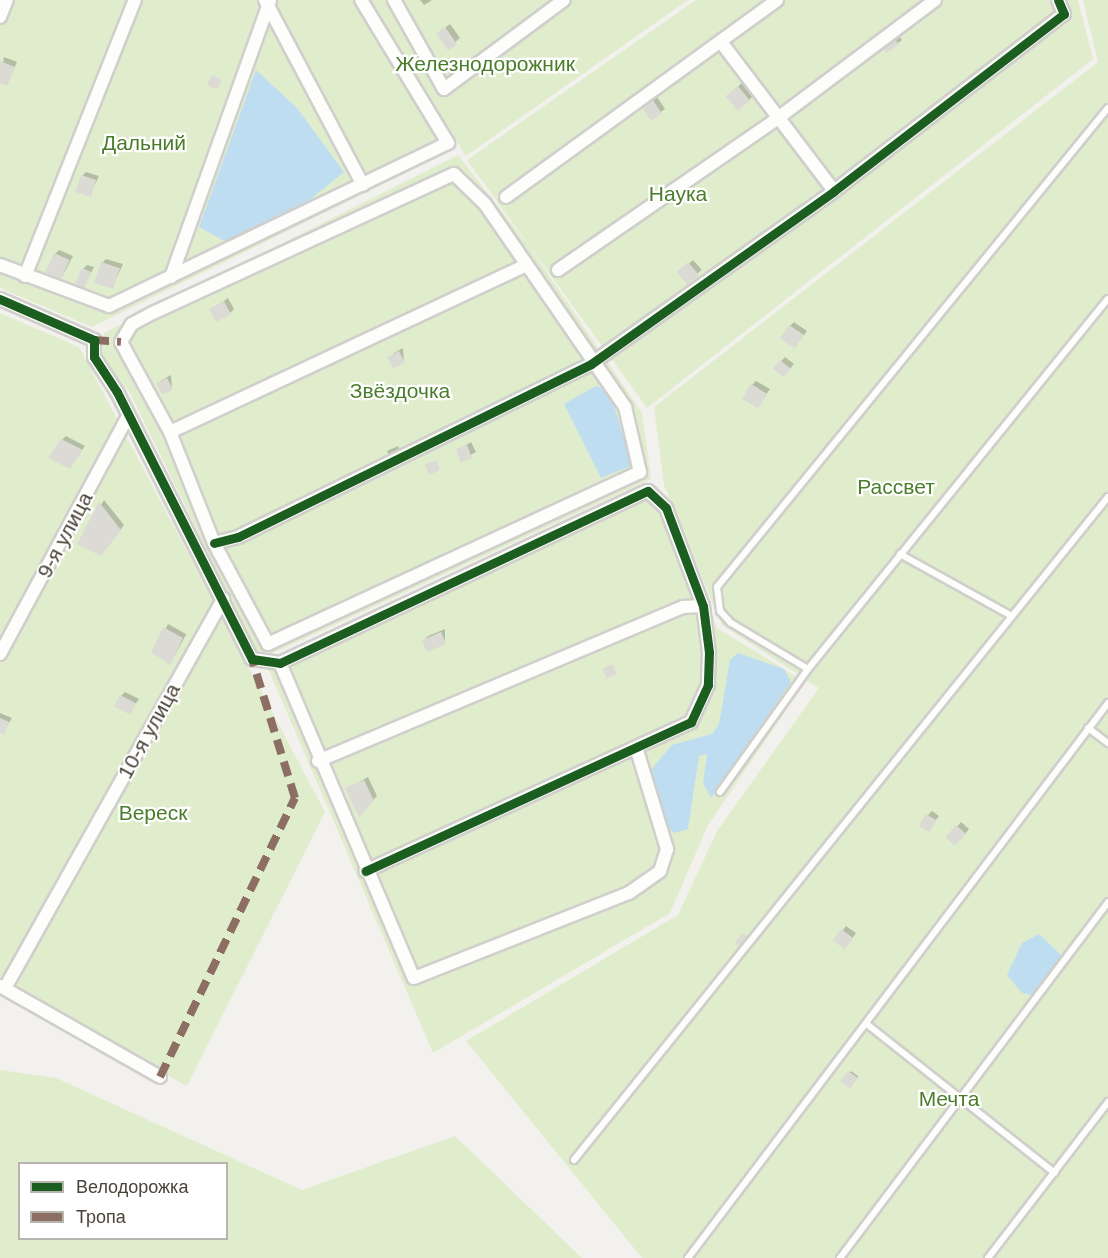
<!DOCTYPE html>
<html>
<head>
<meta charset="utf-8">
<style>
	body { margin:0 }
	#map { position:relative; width:1108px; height:1258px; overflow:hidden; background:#f2f1ed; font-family:Helvetica,sans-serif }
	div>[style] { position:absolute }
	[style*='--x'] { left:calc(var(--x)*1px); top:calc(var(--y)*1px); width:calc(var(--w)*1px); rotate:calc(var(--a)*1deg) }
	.green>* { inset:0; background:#e0edcd }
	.water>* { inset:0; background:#beddf0 }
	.shadow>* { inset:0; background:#0003; transform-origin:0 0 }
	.building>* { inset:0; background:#dcdad5; transform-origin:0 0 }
	.roads { filter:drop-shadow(2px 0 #d0cfcb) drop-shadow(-2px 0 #d0cfcb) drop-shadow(0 2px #d0cfcb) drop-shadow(0 -2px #d0cfcb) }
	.service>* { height:6px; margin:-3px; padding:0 3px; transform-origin:3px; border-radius:3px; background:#fdfdfc }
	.minor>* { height:12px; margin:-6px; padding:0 6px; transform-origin:6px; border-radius:6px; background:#fdfdfc }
	.quiet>* { height:8px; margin-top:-4px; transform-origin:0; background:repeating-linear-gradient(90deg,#8d6e63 0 15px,transparent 0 23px) }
	.cycleway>* { height:9px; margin:-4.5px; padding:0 4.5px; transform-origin:4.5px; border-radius:4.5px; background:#1b5e20 }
	span { translate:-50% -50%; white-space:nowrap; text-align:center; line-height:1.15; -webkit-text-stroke:4.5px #fff; paint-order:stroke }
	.park-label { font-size:21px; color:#4a7d2a }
	.street-label { font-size:21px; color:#4a4338 }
	.legend { position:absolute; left:18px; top:1162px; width:210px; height:78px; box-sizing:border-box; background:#fff; border:2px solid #b7b4af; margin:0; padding:8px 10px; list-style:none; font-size:18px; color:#4a4338 }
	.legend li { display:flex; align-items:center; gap:12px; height:30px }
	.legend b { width:30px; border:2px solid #b7b4af }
</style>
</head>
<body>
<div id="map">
	<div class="green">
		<div style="clip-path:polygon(0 0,361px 0,457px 148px,92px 327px,0 288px)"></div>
		<div style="clip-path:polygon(369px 0,688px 0,466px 156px)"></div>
		<div style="clip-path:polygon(696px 0,1078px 0,1093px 59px,647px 408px,467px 160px)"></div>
		<div style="clip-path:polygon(1083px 0,1108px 0,1108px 1258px,642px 1258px,466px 1041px,678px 915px,717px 831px,819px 688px,722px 625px,664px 485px,654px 407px,1098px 62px)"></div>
		<div style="clip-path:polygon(458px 155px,529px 246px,642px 413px,651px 479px,260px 659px,130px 393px,99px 353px,104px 333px)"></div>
		<div style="clip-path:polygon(0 313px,79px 347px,325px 812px,187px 1086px,0 985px)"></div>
		<div style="clip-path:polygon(652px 488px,667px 502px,717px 628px,805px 682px,708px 825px,670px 913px,433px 1053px,267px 666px)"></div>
		<div style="clip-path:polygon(evenodd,0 1070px,56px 1078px,302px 1190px,455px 1136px,582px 1258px,0 1258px,0 1070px,20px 1164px,226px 1164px,226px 1238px,20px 1238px,20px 1164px)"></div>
	</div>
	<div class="water">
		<div style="clip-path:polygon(256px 70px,297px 108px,344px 172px,280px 224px,228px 243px,199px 227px)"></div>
		<div style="clip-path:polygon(596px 386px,609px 391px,633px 465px,601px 478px,564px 404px)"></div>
		<div style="clip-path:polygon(738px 653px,784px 669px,791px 682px,711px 798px,703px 783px,707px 754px,699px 756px,688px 829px,674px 833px,667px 827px,650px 771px,672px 745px,712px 734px,719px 724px,730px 660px)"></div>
		<div style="clip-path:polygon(1039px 934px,1063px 957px,1033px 995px,1022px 993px,1007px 975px,1022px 943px)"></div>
	</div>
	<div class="shadow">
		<div style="clip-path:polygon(420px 0,432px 0,424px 5px)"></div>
		<div style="clip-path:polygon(450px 24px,460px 38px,448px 48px,442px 30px)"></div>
		<div style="clip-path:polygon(895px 30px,902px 40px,887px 51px)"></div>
		<div style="clip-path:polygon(4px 57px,17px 62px,7px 84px,0 81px)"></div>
		<div style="clip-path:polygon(742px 83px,753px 96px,749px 100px,731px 92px)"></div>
		<div style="left:655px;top:94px;width:18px;height:18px;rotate:56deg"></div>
		<div style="clip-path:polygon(86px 172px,99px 176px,90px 195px,82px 176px)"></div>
		<div style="clip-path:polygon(59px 250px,73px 256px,62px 277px,55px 254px)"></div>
		<div style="clip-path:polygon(106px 259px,123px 264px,113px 286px,102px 263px)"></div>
		<div style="left:693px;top:260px;width:13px;height:18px;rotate:48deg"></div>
		<div style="clip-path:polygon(87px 265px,94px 267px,82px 290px,83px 269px)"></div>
		<div style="clip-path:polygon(228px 298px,234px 309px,230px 313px,211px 310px)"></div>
		<div style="clip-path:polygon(794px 322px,807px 331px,798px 343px,790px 326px)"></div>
		<div style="clip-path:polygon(403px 348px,404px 362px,390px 357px,394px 353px)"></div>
		<div style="clip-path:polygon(785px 357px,794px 364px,788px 371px,775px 368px)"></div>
		<div style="clip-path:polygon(171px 375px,172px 389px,158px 384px,162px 380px)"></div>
		<div style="clip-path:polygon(756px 381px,770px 389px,761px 402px,752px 385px)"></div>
		<div style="clip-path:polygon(66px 436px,85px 446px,70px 467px,62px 440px)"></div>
		<div style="clip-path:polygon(471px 442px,476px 452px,462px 460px,458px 450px)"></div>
		<div style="clip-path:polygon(398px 446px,401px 452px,390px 458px,387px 451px)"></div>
		<div style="clip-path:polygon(104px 500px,124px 525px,105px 550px,79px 543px)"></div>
		<div style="left:168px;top:624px;width:21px;height:32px;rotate:29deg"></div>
		<div style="clip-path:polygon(445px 629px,445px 643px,424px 640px,428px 636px)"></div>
		<div style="clip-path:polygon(125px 692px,139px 699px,129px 713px,121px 696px)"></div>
		<div style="clip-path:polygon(0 713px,12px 718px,3px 733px,0 731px)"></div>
		<div style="clip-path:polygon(368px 777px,377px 796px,359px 814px,347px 789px)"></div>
		<div style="clip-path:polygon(932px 811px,939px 816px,928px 830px,928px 815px)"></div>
		<div style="clip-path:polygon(961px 822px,969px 829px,960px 840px,948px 837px)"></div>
		<div style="clip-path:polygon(846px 926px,856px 933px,848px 944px,835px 941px)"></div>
		<div style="left:851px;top:1071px;width:9px;height:13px;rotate:36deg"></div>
	</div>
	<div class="building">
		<div style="left:445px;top:27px;width:21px;height:11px;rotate:55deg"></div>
		<div style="left:891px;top:33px;width:14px;height:15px;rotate:56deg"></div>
		<div style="clip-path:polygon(0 61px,15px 67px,7px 86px,0 83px)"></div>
		<div style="left:212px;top:75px;width:11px;height:11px;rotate:27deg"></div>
		<div style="left:738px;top:86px;width:19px;height:16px;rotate:51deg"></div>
		<div style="left:651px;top:97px;width:20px;height:13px;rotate:57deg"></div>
		<div style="left:81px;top:175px;width:16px;height:18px;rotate:18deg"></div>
		<div style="left:54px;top:253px;width:17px;height:21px;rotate:24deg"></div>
		<div style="left:101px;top:262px;width:20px;height:22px;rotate:18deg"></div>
		<div style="left:688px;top:262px;width:17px;height:15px;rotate:50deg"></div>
		<div style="left:82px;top:268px;width:10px;height:22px;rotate:24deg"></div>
		<div style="left:224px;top:301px;width:15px;height:17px;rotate:62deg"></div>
		<div style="left:789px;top:325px;width:18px;height:16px;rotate:34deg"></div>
		<div style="left:399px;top:351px;width:13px;height:13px;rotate:63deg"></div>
		<div style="left:780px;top:360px;width:14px;height:11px;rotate:39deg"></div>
		<div style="left:167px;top:378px;width:13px;height:12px;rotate:63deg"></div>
		<div style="left:751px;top:384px;width:19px;height:17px;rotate:32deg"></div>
		<div style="clip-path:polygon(61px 439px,83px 450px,70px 469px,48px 458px)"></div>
		<div style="left:467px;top:445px;width:14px;height:12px;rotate:69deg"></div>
		<div style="left:436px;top:460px;width:11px;height:12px;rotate:68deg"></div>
		<div style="clip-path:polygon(99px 502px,121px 530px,101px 556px,77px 544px)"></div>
		<div style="clip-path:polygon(163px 627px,183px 638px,170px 665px,151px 652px)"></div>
		<div style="left:441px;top:632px;width:13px;height:21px;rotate:67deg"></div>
		<div style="left:612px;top:664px;width:11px;height:11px;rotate:63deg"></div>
		<div style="left:120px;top:695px;width:18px;height:13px;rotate:27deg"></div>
		<div style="clip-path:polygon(0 718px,9px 722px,4px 735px,0 733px)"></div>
		<div style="clip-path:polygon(364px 780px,374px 801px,359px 817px,345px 788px)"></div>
		<div style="left:926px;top:814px;width:12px;height:14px;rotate:31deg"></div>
		<div style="left:956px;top:825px;width:13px;height:16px;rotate:42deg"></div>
		<div style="left:841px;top:929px;width:15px;height:14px;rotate:37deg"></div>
		<div style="left:742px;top:933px;width:12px;height:13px;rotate:35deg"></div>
		<div style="left:848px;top:1071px;width:12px;height:13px;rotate:35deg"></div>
	</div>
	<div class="roads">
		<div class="service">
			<div style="--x:900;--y:554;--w:126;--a:29"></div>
			<div style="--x:808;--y:669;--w:90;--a:-149.1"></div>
			<div style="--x:731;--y:623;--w:16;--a:-133"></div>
			<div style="--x:720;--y:611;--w:24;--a:-97"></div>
			<div style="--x:717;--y:587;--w:618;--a:-50.78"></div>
			<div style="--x:1088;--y:728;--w:25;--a:37"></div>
			<div style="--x:720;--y:792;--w:151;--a:-54.4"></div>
			<div style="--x:808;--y:669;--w:476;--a:-51"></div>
			<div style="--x:868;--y:1025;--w:238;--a:38.4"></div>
			<div style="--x:574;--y:1160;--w:851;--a:-51.15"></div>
			<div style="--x:688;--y:1258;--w:696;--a:-52.88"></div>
			<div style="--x:840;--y:1258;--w:446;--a:-53"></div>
			<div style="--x:988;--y:1258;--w:197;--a:-52.4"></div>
		</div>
		<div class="minor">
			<div style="--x:265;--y:0;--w:209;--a:62.1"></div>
			<div style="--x:394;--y:0;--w:102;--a:60.7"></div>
			<div style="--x:444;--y:89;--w:149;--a:-36.6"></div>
			<div style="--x:0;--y:17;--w:18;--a:-68"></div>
			<div style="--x:721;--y:42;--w:187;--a:52.8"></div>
			<div style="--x:454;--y:174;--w:43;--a:44.1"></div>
			<div style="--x:485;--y:204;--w:247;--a:55.4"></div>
			<div style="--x:625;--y:407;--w:67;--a:77"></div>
			<div style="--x:640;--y:472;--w:410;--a:155.2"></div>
			<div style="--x:268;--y:644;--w:115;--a:-118.1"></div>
			<div style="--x:214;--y:543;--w:119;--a:-111.6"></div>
			<div style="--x:170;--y:432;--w:102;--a:-118.6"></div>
			<div style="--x:121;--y:342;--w:21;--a:-59"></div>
			<div style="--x:132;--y:324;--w:26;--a:-28"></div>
			<div style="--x:155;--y:312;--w:329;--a:-24.8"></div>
			<div style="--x:506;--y:197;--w:335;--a:-36"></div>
			<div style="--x:0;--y:265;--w:116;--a:20.6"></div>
			<div style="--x:109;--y:306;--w:376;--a:-25.7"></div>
			<div style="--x:448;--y:143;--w:167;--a:-121.3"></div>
			<div style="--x:558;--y:270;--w:267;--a:-34.6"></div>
			<div style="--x:778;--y:118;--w:196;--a:-36.9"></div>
			<div style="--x:25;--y:276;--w:297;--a:-68.3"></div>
			<div style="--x:171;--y:277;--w:294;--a:-70.3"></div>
			<div style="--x:0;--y:299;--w:103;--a:23.6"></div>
			<div style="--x:94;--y:340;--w:17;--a:90"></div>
			<div style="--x:94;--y:357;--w:42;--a:56.7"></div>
			<div style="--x:117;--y:392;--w:299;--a:63.2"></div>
			<div style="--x:252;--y:659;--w:28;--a:8"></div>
			<div style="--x:280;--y:663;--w:406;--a:-25.1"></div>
			<div style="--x:648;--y:491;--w:25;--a:43"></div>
			<div style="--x:666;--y:508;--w:105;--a:69.3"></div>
			<div style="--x:703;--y:606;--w:46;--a:82.6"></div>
			<div style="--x:709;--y:652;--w:33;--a:92"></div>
			<div style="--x:708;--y:685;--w:41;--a:114.7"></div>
			<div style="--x:691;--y:722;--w:358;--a:155.4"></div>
			<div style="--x:170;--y:432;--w:393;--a:-25.1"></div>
			<div style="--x:214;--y:543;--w:25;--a:-14"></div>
			<div style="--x:238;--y:537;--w:393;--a:-26.1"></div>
			<div style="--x:591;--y:364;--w:298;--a:-35.4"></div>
			<div style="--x:834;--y:191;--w:290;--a:-37.6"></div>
			<div style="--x:1064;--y:14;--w:15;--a:-113"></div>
			<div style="--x:0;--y:654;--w:270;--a:-61.7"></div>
			<div style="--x:280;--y:663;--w:342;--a:67"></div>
			<div style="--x:414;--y:978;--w:231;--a:-21.6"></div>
			<div style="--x:629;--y:893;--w:38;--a:-35"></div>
			<div style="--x:660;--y:871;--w:23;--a:-72"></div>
			<div style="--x:667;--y:849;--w:103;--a:-106.9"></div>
			<div style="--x:318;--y:761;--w:396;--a:-22.9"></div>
			<div style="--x:683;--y:607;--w:20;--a:-3"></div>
			<div style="--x:0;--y:986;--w:184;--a:29.6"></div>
			<div style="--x:5;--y:988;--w:446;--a:-60.7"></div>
		</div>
	</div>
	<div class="quiet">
		<div style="--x:94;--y:340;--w:27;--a:4"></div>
		<div style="--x:160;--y:1077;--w:310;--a:-64.2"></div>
		<div style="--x:295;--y:798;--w:145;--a:-107.2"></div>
	</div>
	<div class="cycleway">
		<div style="--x:0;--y:299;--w:103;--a:23.6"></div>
		<div style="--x:94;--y:340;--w:17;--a:90"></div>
		<div style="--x:94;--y:357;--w:42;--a:56.7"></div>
		<div style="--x:117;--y:392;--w:299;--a:63.2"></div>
		<div style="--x:252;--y:659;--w:28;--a:8"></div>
		<div style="--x:280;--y:663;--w:406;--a:-25.1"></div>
		<div style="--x:648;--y:491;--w:25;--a:43"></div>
		<div style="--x:666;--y:508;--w:105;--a:69.3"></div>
		<div style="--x:703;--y:606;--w:46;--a:82.6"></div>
		<div style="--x:709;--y:652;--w:33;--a:92"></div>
		<div style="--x:708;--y:685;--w:41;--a:114.7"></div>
		<div style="--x:691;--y:722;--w:358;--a:155.4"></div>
		<div style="--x:214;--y:543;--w:25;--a:-14"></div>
		<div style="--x:238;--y:537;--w:393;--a:-26.1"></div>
		<div style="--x:591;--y:364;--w:298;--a:-35.4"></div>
		<div style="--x:834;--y:191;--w:290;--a:-37.6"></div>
		<div style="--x:1064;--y:14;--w:15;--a:-113"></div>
	</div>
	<div class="park-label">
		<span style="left:485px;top:64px">Железнодорожник</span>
		<span style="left:144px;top:143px">Дальний</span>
		<span style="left:678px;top:194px">Наука</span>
		<span style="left:400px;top:391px">Звёздочка</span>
		<span style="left:896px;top:487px">Рассвет</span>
		<span style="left:153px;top:813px">Вереск</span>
		<span style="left:949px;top:1099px">Мечта</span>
	</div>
	<div class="street-label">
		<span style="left:65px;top:535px;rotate:-62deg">9-я улица</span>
		<span style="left:149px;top:731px;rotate:-61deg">10-я улица</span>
	</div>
	<ul class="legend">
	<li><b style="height:8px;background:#1b5e20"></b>Велодорожка</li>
	<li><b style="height:8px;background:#8d6e63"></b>Тропа</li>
	</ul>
</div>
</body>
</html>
